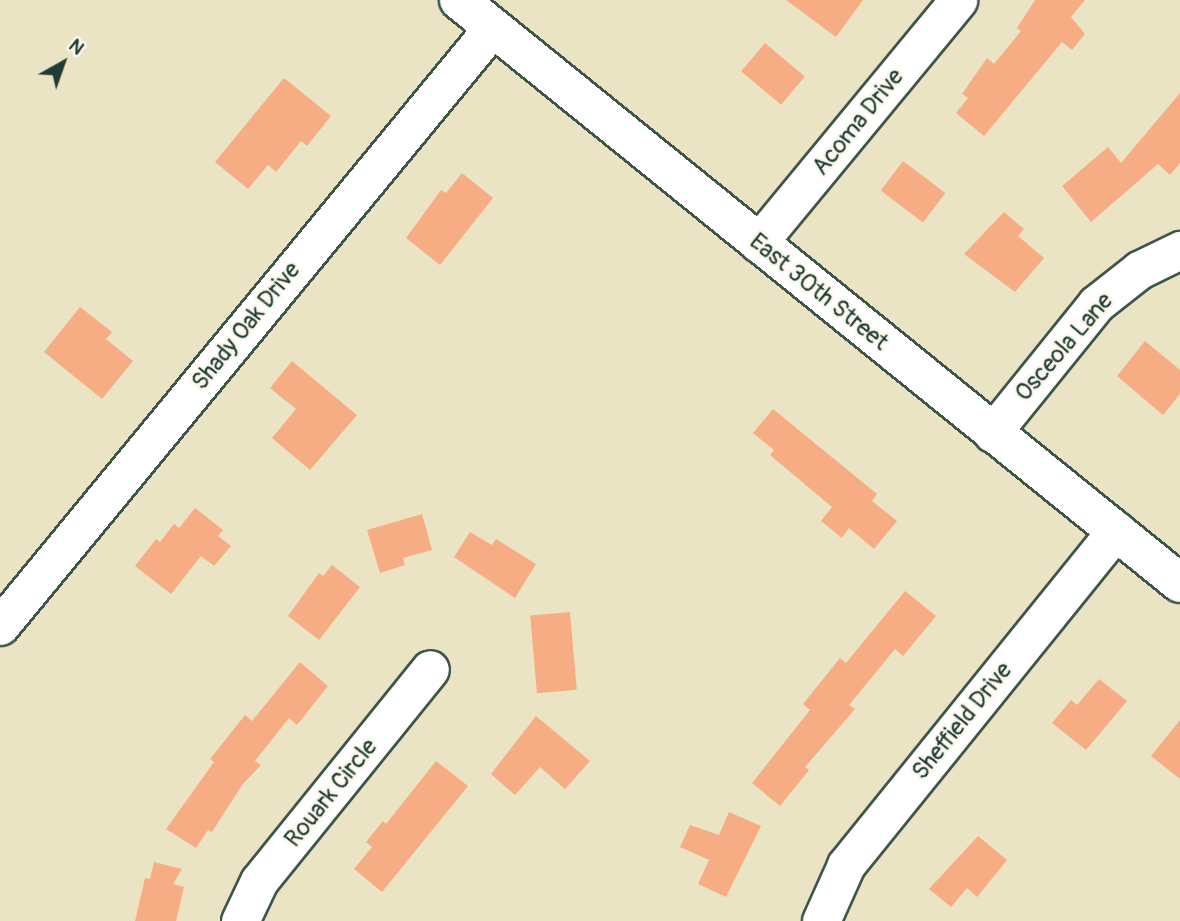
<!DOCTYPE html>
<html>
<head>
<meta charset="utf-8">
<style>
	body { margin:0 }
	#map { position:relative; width:1180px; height:921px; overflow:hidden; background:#eae4c4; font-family:Pangolin,sans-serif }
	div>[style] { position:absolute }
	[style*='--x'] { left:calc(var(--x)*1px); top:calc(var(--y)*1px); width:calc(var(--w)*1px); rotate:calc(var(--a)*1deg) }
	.building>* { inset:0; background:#f7ad84; transform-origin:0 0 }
	.roads { filter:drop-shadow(2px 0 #3d564a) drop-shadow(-2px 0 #3d564a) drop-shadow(0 2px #3d564a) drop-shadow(0 -2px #3d564a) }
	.minor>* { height:37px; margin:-18.5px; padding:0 18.5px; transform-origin:18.5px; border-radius:18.5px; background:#fff }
	.major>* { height:38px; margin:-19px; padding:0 19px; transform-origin:19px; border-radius:19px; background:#fff }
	span { translate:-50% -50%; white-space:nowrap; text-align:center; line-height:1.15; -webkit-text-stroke:5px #fbf7ec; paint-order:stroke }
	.street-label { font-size:24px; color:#1f3d34 }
	.north { position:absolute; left:28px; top:28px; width:70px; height:70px; -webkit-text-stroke:5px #fbf7ec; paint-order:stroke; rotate:40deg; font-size:19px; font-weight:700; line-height:28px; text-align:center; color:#1f3d34 }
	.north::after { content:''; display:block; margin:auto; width:24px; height:32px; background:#1f3d34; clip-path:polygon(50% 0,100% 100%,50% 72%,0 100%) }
</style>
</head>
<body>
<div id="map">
	<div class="building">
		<div style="clip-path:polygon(786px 0,863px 0,836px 37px)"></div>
		<div style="clip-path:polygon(1035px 0,1085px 0,1071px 17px,1085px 34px,1072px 50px,1062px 42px,984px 136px,956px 113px,968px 98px,962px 94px,987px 58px,994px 64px,1021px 31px,1017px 28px)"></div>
		<div style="left:765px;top:43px;width:52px;height:37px;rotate:40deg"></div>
		<div style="clip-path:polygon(284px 78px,331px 116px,307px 146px,301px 141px,276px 172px,268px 165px,248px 189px,215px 162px)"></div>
		<div style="clip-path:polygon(1180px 93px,1180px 163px,1170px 175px,1158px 164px,1091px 222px,1062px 186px,1108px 147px,1121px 163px)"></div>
		<div style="left:903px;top:161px;width:53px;height:37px;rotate:37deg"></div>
		<div style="clip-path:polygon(462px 173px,493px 198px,440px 265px,406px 238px,441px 190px,446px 193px)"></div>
		<div style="clip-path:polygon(1004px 212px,1024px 229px,1018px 236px,1044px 258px,1015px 292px,964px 254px)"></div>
		<div style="clip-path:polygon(80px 307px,112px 332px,106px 339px,133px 361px,102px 399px,44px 352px)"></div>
		<div style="clip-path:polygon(1145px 341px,1180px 370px,1180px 394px,1163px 415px,1117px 376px)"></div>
		<div style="clip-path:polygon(292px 361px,357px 415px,310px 470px,272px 438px,296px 409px,270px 388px)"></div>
		<div style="clip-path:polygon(773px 409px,877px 494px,872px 501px,897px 521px,874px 549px,849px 528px,842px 538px,821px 521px,832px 507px,770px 455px,774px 450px,753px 433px)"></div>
		<div style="clip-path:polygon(195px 508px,223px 530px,218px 536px,231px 546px,214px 566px,201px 556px,171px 594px,135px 566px,156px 539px,160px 542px,174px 524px,179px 528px)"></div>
		<div style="clip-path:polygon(422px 514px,432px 550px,403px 558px,405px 565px,380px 573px,367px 530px)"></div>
		<div style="clip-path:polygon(470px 532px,492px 545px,496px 539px,536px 564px,515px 598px,454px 557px)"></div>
		<div style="clip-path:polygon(332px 565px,360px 587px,319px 640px,288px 616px,319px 573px,323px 576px)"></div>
		<div style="clip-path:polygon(905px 591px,936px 616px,903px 656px,895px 649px,849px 705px,855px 709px,805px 767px,809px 770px,780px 806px,752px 783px,810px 710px,803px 704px,840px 658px,846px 663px)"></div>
		<div style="left:570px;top:612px;width:78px;height:40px;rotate:85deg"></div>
		<div style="clip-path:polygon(300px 662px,328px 686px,297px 725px,289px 718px,255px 761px,261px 765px,242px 785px,212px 832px,208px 830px,196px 848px,166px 829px,214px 762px,210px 759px,245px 715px,252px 721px)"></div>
		<div style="clip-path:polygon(1099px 679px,1127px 701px,1086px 750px,1052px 723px,1071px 700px,1077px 705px)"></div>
		<div style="clip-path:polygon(536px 716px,590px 761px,565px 789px,540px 767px,515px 795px,491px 774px)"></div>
		<div style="clip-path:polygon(1180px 720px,1180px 779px,1151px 756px)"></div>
		<div style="clip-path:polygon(436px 761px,468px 786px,382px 892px,354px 869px,372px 847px,366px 842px,383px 821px,386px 824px)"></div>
		<div style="clip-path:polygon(729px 812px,761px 826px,726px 897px,698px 884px,709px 860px,680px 847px,690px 825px,719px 835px)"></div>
		<div style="clip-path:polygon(978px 836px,1007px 860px,977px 897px,967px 888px,951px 907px,929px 889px)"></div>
		<div style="clip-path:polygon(154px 862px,182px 869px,173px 884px,184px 887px,176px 921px,135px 921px,145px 878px,150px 879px)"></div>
	</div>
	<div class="roads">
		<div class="minor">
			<div style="--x:758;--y:243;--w:315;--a:-50.5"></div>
			<div style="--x:992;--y:433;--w:166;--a:-51.1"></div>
			<div style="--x:1096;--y:304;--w:55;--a:-38.3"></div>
			<div style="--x:1139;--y:270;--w:46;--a:-26"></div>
			<div style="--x:0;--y:626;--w:776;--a:-50.54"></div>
			<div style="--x:240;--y:921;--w:44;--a:-64.6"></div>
			<div style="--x:259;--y:881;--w:272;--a:-51.1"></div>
			<div style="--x:821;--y:921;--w:61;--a:-65.9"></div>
			<div style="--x:846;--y:865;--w:430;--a:-51.1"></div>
		</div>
		<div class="major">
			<div style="--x:459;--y:0;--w:927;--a:38.96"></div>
		</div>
	</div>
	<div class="street-label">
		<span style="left:858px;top:122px;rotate:-51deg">Acoma Drive</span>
		<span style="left:819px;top:292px;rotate:39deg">East 30th Street</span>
		<span style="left:246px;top:326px;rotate:-51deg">Shady Oak Drive</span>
		<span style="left:1064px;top:347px;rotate:-49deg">Osceola Lane</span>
		<span style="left:962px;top:721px;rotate:-51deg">Sheffield Drive</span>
		<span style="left:331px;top:793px;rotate:-51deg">Rouark Circle</span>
	</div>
	<div class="north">N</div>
</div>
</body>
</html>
